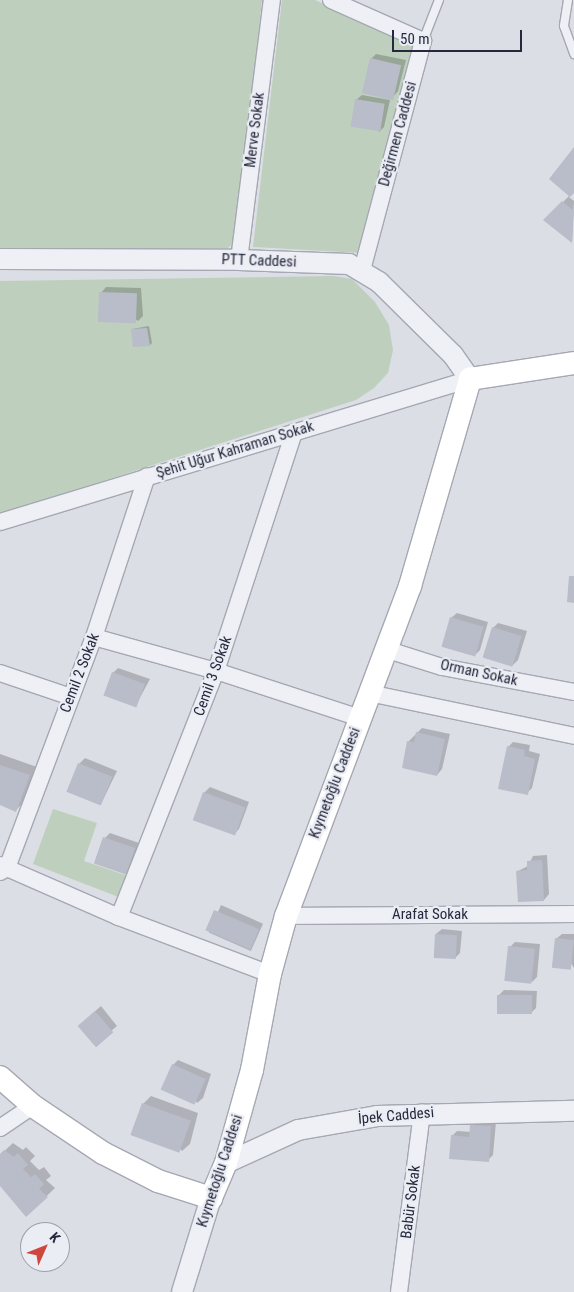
<!DOCTYPE html>
<html>
<head>
<meta charset="utf-8">
<style>
	body { margin:0 }
	#map { position:relative; width:574px; height:1292px; overflow:hidden; background:#dcdee6; font-family:"Roboto Condensed",sans-serif }
	div>[style] { position:absolute }
	[style*='--x'] { left:calc(var(--x)*1px); top:calc(var(--y)*1px); width:calc(var(--w)*1px); rotate:calc(var(--a)*1deg) }
	.green>* { inset:0; background:#bed0bd }
	.shadow>* { inset:0; background:#0003; transform-origin:0 0 }
	.building>* { inset:0; background:#b9bcc9; transform-origin:0 0 }
	.roads { filter:drop-shadow(1px 0 #a5a8b3) drop-shadow(-1px 0 #a5a8b3) drop-shadow(0 1px #a5a8b3) drop-shadow(0 -1px #a5a8b3) }
	.service>* { height:8px; margin:-4px; padding:0 4px; transform-origin:4px; border-radius:4px; background:#eff0f5 }
	.minor>* { height:16px; margin:-8px; padding:0 8px; transform-origin:8px; border-radius:8px; background:#eff0f5 }
	.tertiary>* { height:20px; margin:-10px; padding:0 10px; transform-origin:10px; border-radius:10px; background:#eff0f5 }
	.secondary>* { height:22px; margin:-11px; padding:0 11px; transform-origin:11px; border-radius:11px; background:#fff }
	span { translate:-50% -50%; white-space:nowrap; text-align:center; line-height:1.15; -webkit-text-stroke:4.5px #ebedf4; paint-order:stroke }
	.street-label { font-size:15px; color:#26293d }
	.north { position:absolute; left:20px; top:1222px; width:50px; height:50px; box-sizing:border-box; background:#ebedf4; border:1px solid #9c9fab; border-radius:50%; rotate:46deg; font-size:14px; font-weight:700; line-height:20px; text-align:center; color:#26293d }
	.north::after { content:''; display:block; margin:auto; width:18px; height:22px; background:#ce463e; clip-path:polygon(50% 0,100% 100%,50% 72%,0 100%) }
	.scale { position:absolute; left:392px; top:30px; width:130px; height:22px; box-sizing:border-box; border:2px solid #26293d; border-top:0; padding-left:6px; font-size:15px; line-height:18px; white-space:nowrap; color:#26293d; -webkit-text-stroke:4px #ebedf4; paint-order:stroke }
</style>
</head>
<body>
<div id="map">
	<div class="green">
		<div style="clip-path:polygon(0 0,262px 0,238px 238px,228px 248px,0 248px)"></div>
		<div style="clip-path:polygon(282px 0,315px 0,413px 44px,360px 253px,253px 247px)"></div>
		<div style="clip-path:polygon(334px 276px,352px 279px,375px 302px,389px 325px,393px 350px,388px 373px,374px 388px,356px 400px,0 514px,0 281px)"></div>
		<div style="clip-path:polygon(53px 809px,97px 823px,84px 861px,128px 876px,121px 898px,33px 864px)"></div>
	</div>
	<div class="shadow">
		<div style="clip-path:polygon(376px 54px,406px 60px,398px 91px,393px 97px,371px 59px)"></div>
		<div style="clip-path:polygon(362px 95px,390px 100px,384px 127px,379px 132px,356px 100px)"></div>
		<div style="clip-path:polygon(574px 149px,574px 192px,569px 197px,574px 201px,572px 242px,545px 220px,570px 195px)"></div>
		<div style="clip-path:polygon(106px 287px,141px 288px,143px 316px,138px 321px,101px 293px)"></div>
		<div style="clip-path:polygon(149px 326px,152px 343px,150px 345px,132px 329px)"></div>
		<div style="clip-path:polygon(457px 613px,488px 622px,480px 650px,475px 655px,451px 618px)"></div>
		<div style="clip-path:polygon(498px 623px,527px 631px,518px 660px,513px 665px,493px 628px)"></div>
		<div style="clip-path:polygon(118px 668px,150px 679px,136px 705px,113px 673px)"></div>
		<div style="clip-path:polygon(422px 728px,450px 734px,442px 769px,437px 775px,403px 767px,409px 741px)"></div>
		<div style="clip-path:polygon(513px 742px,530px 745px,529px 751px,540px 754px,532px 788px,527px 793px,508px 747px)"></div>
		<div style="clip-path:polygon(0 754px,37px 767px,24px 802px,16px 810px,0 804px)"></div>
		<div style="clip-path:polygon(85px 758px,117px 771px,101px 804px,79px 764px)"></div>
		<div style="clip-path:polygon(210px 787px,249px 802px,239px 829px,234px 834px,204px 793px)"></div>
		<div style="clip-path:polygon(110px 833px,139px 843px,130px 869px,124px 874px,105px 838px)"></div>
		<div style="clip-path:polygon(547px 855px,549px 894px,544px 900px,518px 871px,528px 866px,533px 856px)"></div>
		<div style="left:221px;top:905px;width:46px;height:30px;rotate:24deg"></div>
		<div style="clip-path:polygon(442px 929px,462px 931px,460px 953px,455px 958px,436px 934px)"></div>
		<div style="clip-path:polygon(562px 934px,574px 934px,574px 968px,556px 939px)"></div>
		<div style="clip-path:polygon(515px 942px,540px 944px,537px 977px,532px 982px,510px 947px)"></div>
		<div style="clip-path:polygon(504px 990px,537px 991px,536px 1008px,531px 1013px,499px 995px)"></div>
		<div style="clip-path:polygon(101px 1006px,117px 1026px,95px 1045px,84px 1021px)"></div>
		<div style="clip-path:polygon(178px 1060px,211px 1074px,203px 1098px,197px 1103px,173px 1065px)"></div>
		<div style="clip-path:polygon(151px 1096px,198px 1113px,190px 1144px,182px 1151px,143px 1104px)"></div>
		<div style="clip-path:polygon(476px 1120px,496px 1122px,493px 1155px,488px 1160px,452px 1136px,457px 1131px,471px 1132px)"></div>
		<div style="clip-path:polygon(13px 1143px,23px 1150px,26px 1147px,35px 1156px,30px 1161px,39px 1170px,44px 1167px,51px 1176px,46px 1180px,55px 1188px,27px 1215px,0 1184px,0 1155px)"></div>
	</div>
	<div class="building">
		<div style="left:370px;top:58px;width:32px;height:36px;rotate:13deg"></div>
		<div style="left:355px;top:99px;width:30px;height:28px;rotate:9deg"></div>
		<div style="clip-path:polygon(574px 147px,574px 193px,570px 197px,549px 179px)"></div>
		<div style="clip-path:polygon(562px 201px,574px 211px,572px 243px,543px 220px)"></div>
		<div style="left:99px;top:292px;width:38px;height:30px;rotate:2deg"></div>
		<div style="clip-path:polygon(147px 328px,150px 346px,133px 347px,131px 329px)"></div>
		<div style="clip-path:polygon(569px 576px,574px 576px,574px 603px,567px 602px)"></div>
		<div style="left:450px;top:617px;width:35px;height:31px;rotate:16deg"></div>
		<div style="left:492px;top:627px;width:31px;height:32px;rotate:17deg"></div>
		<div style="left:112px;top:672px;width:35px;height:25px;rotate:20deg"></div>
		<div style="clip-path:polygon(416px 732px,445px 739px,437px 776px,402px 768px,407px 741px,414px 742px)"></div>
		<div style="clip-path:polygon(507px 746px,525px 750px,524px 756px,535px 759px,528px 795px,498px 789px)"></div>
		<div style="left:78px;top:763px;width:37px;height:31px;rotate:22deg"></div>
		<div style="clip-path:polygon(0 765px,30px 775px,16px 812px,0 805px)"></div>
		<div style="left:203px;top:792px;width:45px;height:30px;rotate:20deg"></div>
		<div style="left:103px;top:837px;width:34px;height:28px;rotate:19deg"></div>
		<div style="clip-path:polygon(542px 860px,544px 901px,518px 902px,516px 871px,527px 870px,527px 861px)"></div>
		<div style="left:214px;top:910px;width:49px;height:22px;rotate:23deg"></div>
		<div style="left:435px;top:934px;width:22px;height:24px;rotate:3deg"></div>
		<div style="left:555px;top:938px;width:19px;height:30px;rotate:6deg"></div>
		<div style="left:508px;top:946px;width:27px;height:35px;rotate:6deg"></div>
		<div style="left:497px;top:995px;width:35px;height:19px"></div>
		<div style="left:95px;top:1011px;width:28px;height:23px;rotate:49deg"></div>
		<div style="left:172px;top:1064px;width:37px;height:28px;rotate:24deg"></div>
		<div style="left:142px;top:1103px;width:52px;height:34px;rotate:20deg"></div>
		<div style="clip-path:polygon(470px 1125px,491px 1126px,489px 1162px,449px 1159px,451px 1135px,469px 1137px)"></div>
		<div style="clip-path:polygon(4px 1150px,14px 1157px,18px 1153px,28px 1165px,23px 1169px,31px 1177px,35px 1174px,44px 1184px,39px 1189px,48px 1197px,26px 1217px,0 1186px,0 1154px)"></div>
	</div>
	<div class="roads">
		<div class="service">
			<div style="--x:568;--y:0;--w:26;--a:99"></div>
			<div style="--x:564;--y:26;--w:30;--a:70"></div>
			<div style="--x:423;--y:41;--w:44;--a:-68.7"></div>
		</div>
		<div class="minor">
			<div style="--x:331;--y:0;--w:101;--a:24"></div>
			<div style="--x:423;--y:41;--w:237;--a:104.9"></div>
			<div style="--x:239;--y:260;--w:262;--a:-82.8"></div>
			<div style="--x:0;--y:522;--w:491;--a:-16.9"></div>
			<div style="--x:94;--y:637;--w:127;--a:15.6"></div>
			<div style="--x:216;--y:671;--w:151;--a:18.1"></div>
			<div style="--x:385;--y:649;--w:60;--a:17.5"></div>
			<div style="--x:442;--y:667;--w:134;--a:10.7"></div>
			<div style="--x:0;--y:673;--w:75;--a:18.7"></div>
			<div style="--x:369;--y:693;--w:209;--a:11.8"></div>
			<div style="--x:0;--y:865;--w:130;--a:23.6"></div>
			<div style="--x:119;--y:917;--w:161;--a:20.7"></div>
			<div style="--x:0;--y:872;--w:8;--a:-30"></div>
			<div style="--x:7;--y:868;--w:247;--a:-69.4"></div>
			<div style="--x:94;--y:637;--w:169;--a:-71.8"></div>
			<div style="--x:286;--y:916;--w:288;--a:-0.4"></div>
			<div style="--x:119;--y:917;--w:264;--a:-68.5"></div>
			<div style="--x:216;--y:671;--w:251;--a:-71.9"></div>
			<div style="--x:0;--y:1128;--w:40;--a:-34"></div>
			<div style="--x:399;--y:1292;--w:181;--a:-82.7"></div>
		</div>
		<div class="tertiary">
			<div style="--x:0;--y:259;--w:239;--a:0.2"></div>
			<div style="--x:239;--y:260;--w:110;--a:2.1"></div>
			<div style="--x:349;--y:264;--w:35;--a:31"></div>
			<div style="--x:379;--y:282;--w:104;--a:44.6"></div>
			<div style="--x:453;--y:355;--w:29;--a:55"></div>
			<div style="--x:226;--y:1163;--w:79;--a:-24.6"></div>
			<div style="--x:298;--y:1130;--w:80;--a:-10"></div>
			<div style="--x:377;--y:1116;--w:197;--a:-1.5"></div>
			<div style="--x:182;--y:1292;--w:98;--a:-72.9"></div>
		</div>
		<div class="secondary">
			<div style="--x:0;--y:1077;--w:44;--a:41.3"></div>
			<div style="--x:33;--y:1106;--w:84;--a:33.9"></div>
			<div style="--x:103;--y:1153;--w:62;--a:27"></div>
			<div style="--x:158;--y:1181;--w:56;--a:17.8"></div>
			<div style="--x:211;--y:1198;--w:38;--a:-67"></div>
			<div style="--x:226;--y:1163;--w:97;--a:-74.4"></div>
			<div style="--x:252;--y:1070;--w:98;--a:-79.4"></div>
			<div style="--x:270;--y:974;--w:60;--a:-74.6"></div>
			<div style="--x:286;--y:916;--w:353;--a:-69.4"></div>
			<div style="--x:410;--y:586;--w:216;--a:-73.8"></div>
			<div style="--x:470;--y:379;--w:105;--a:-8.7"></div>
		</div>
	</div>
	<div class="street-label">
		<span style="left:255px;top:130px;rotate:-83deg">Merve Sokak</span>
		<span style="left:398px;top:134px;rotate:-75deg">Değirmen Caddesi</span>
		<span style="left:259px;top:261px;rotate:2deg">PTT Caddesi</span>
		<span style="left:235px;top:450px;rotate:-17deg">Şehit Uğur Kahraman Sokak</span>
		<span style="left:80px;top:673px;rotate:-69deg">Cemil 2 Sokak</span>
		<span style="left:479px;top:673px;rotate:12deg">Orman Sokak</span>
		<span style="left:213px;top:676px;rotate:-70deg">Cemil 3 Sokak</span>
		<span style="left:335px;top:783px;rotate:-69deg">Kıymetoğlu Caddesi</span>
		<span style="left:430px;top:915px">Arafat Sokak</span>
		<span style="left:396px;top:1116px;rotate:-5deg">İpek Caddesi</span>
		<span style="left:220px;top:1171px;rotate:-72deg">Kıymetoğlu Caddesi</span>
		<span style="left:411px;top:1202px;rotate:-83deg">Babür Sokak</span>
	</div>
	<div class="north">K</div>
	<div class="scale">50 m</div>
</div>
</body>
</html>
